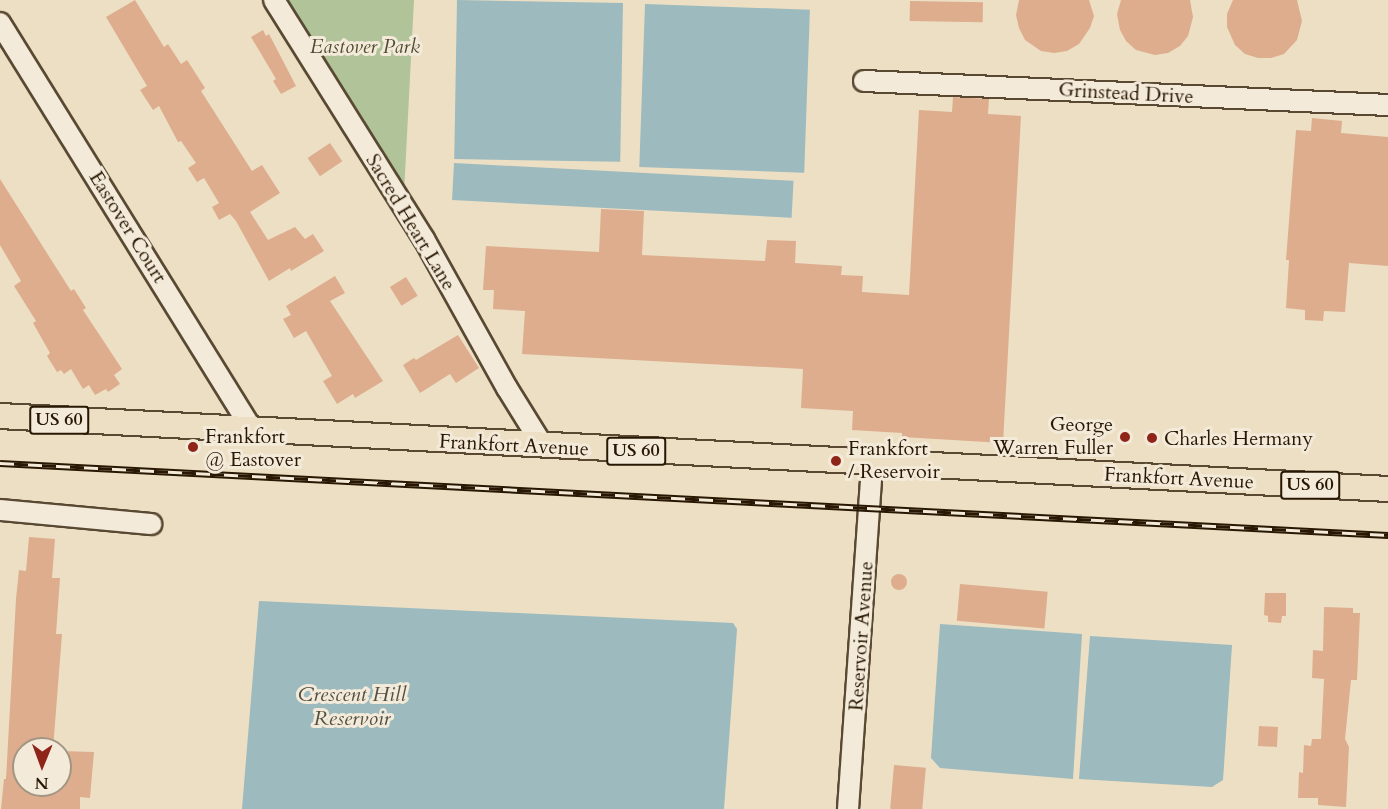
<!DOCTYPE html>
<html>
<head>
<meta charset="utf-8">
<style>
	body { margin:0 }
	#map { position:relative; width:1388px; height:809px; overflow:hidden; background:#ecdfc4; font-family:Cardo,serif }
	div>[style] { position:absolute }
	[style*='--x'] { left:calc(var(--x)*1px); top:calc(var(--y)*1px); width:calc(var(--w)*1px); rotate:calc(var(--a)*1deg) }
	.green>* { inset:0; background:#b1c399 }
	.water>* { inset:0; background:#9dbabe; transform-origin:0 0 }
	.building>* { inset:0; background:#dead8e; transform-origin:0 0 }
	.round { border-radius:50% }
	.roads { filter:drop-shadow(2px 0 #594932) drop-shadow(-2px 0 #594932) drop-shadow(0 2px #594932) drop-shadow(0 -2px #594932) }
	.minor>* { height:20px; margin:-10px; padding:0 10px; transform-origin:10px; border-radius:10px; background:#f3ead9 }
	.major>* { height:24px; margin:-12px; padding:0 12px; transform-origin:12px; border-radius:12px; background:#ecdfc4 }
	.rail>* { height:7px; margin-top:-3.5px; transform-origin:0; background:repeating-linear-gradient(90deg,#f3ead9 0 14px,#281702 0 28px); box-sizing:border-box; border-block:2px solid #281702 }
	.dots>* { width:16px; height:16px; translate:-50% -50%; box-sizing:border-box; border:3px solid #f3ead9; border-radius:50% }
	span { translate:-50% -50%; white-space:nowrap; text-align:center; line-height:1.15; -webkit-text-stroke:6px #f3ead9; paint-order:stroke }
	.shield-label span { padding:2px 4px; background:#f3ead9; border:2px solid; border-radius:4px; -webkit-text-stroke-width:0 }
	.shield-label { font-size:18px; color:#281702; font-weight:700 }
	.park-label { font-size:20px; color:#514b2f; font-style:italic }
	.street-label { font-size:20px; color:#281702 }
	.poi-label { font-size:20px; color:#281702 }
	.right { translate:-100% -50%; text-align:right }
	.left { translate:0 -50%; text-align:left }
	.water-label { font-size:21px; color:#515044; font-style:italic }
	.north { position:absolute; left:12px; top:737px; width:60px; height:60px; box-sizing:border-box; background:#f3ead9; border:2px solid #a29683; border-radius:50%; rotate:181deg; font-size:16px; font-weight:700; line-height:24px; text-align:center; color:#281702 }
	.north::after { content:''; display:block; margin:auto; width:21px; height:27px; background:#8f2418; clip-path:polygon(50% 0,100% 100%,50% 72%,0 100%) }
</style>
</head>
<body>
<div id="map">
	<div class="green">
		<div style="clip-path:polygon(282px 0,414px 0,404px 193px)"></div>
	</div>
	<div class="water">
		<div style="left:457px;top:0;width:166px;height:159px;rotate:1deg"></div>
		<div style="left:645px;top:4px;width:165px;height:163px;rotate:2deg"></div>
		<div style="left:454px;top:163px;width:340px;height:37px;rotate:3deg"></div>
		<div style="clip-path:polygon(259px 601px,733px 623px,737px 629px,724px 809px,242px 809px)"></div>
		<div style="clip-path:polygon(940px 624px,1082px 634px,1073px 779px,940px 768px,931px 758px)"></div>
		<div style="clip-path:polygon(1090px 636px,1232px 645px,1223px 780px,1212px 787px,1079px 779px)"></div>
	</div>
	<div class="building">
		<div style="clip-path:polygon(135px 0,164px 47px,168px 44px,181px 64px,187px 60px,205px 88px,201px 91px,252px 171px,262px 165px,280px 193px,250px 212px,268px 240px,295px 227px,305px 239px,313px 234px,324px 251px,291px 271px,290px 268px,269px 281px,236px 221px,230px 214px,219px 220px,212px 207px,219px 203px,204px 178px,197px 182px,188px 168px,196px 163px,181px 141px,178px 142px,159px 106px,153px 110px,140px 90px,147px 86px,106px 17px)"></div>
		<div style="clip-path:polygon(1019px 0,1089px 0,1094px 16px,1090px 28px,1079px 44px,1067px 51px,1054px 53px,1041px 51px,1025px 40px,1019px 28px,1016px 15px)"></div>
		<div style="clip-path:polygon(1121px 0,1190px 0,1193px 17px,1188px 36px,1180px 46px,1168px 53px,1155px 55px,1136px 50px,1126px 41px,1120px 30px,1117px 14px)"></div>
		<div style="clip-path:polygon(1233px 0,1297px 0,1302px 21px,1297px 40px,1284px 54px,1271px 58px,1258px 58px,1245px 54px,1235px 45px,1227px 27px,1227px 14px)"></div>
		<div style="left:910px;top:1px;width:73px;height:20px;rotate:1deg"></div>
		<div style="clip-path:polygon(263px 30px,266px 36px,269px 34px,296px 86px,281px 94px,273px 81px,276px 79px,251px 37px)"></div>
		<div style="clip-path:polygon(953px 97px,989px 99px,988px 114px,1021px 116px,1003px 443px,902px 437px,902px 433px,852px 430px,853px 411px,801px 408px,803px 369px,522px 354px,525px 311px,493px 309px,494px 290px,483px 290px,486px 246px,599px 252px,601px 209px,644px 211px,642px 255px,765px 261px,767px 240px,796px 241px,795px 263px,842px 266px,841px 275px,863px 276px,862px 292px,909px 295px,919px 110px,952px 112px)"></div>
		<div style="clip-path:polygon(1312px 118px,1342px 121px,1341px 133px,1388px 137px,1388px 266px,1349px 263px,1345px 312px,1324px 311px,1323px 321px,1305px 320px,1305px 310px,1286px 308px,1289px 260px,1286px 260px,1296px 130px,1311px 131px)"></div>
		<div style="left:330px;top:143px;width:22px;height:27px;rotate:56deg"></div>
		<div style="clip-path:polygon(0 179px,71px 291px,74px 289px,86px 308px,83px 310px,122px 369px,114px 375px,120px 384px,108px 392px,106px 389px,95px 395px,89px 385px,83px 389px,71px 369px,64px 374px,61px 370px,57px 372px,47px 356px,50px 353px,33px 323px,36px 321px,14px 286px,21px 281px,0 245px)"></div>
		<div style="clip-path:polygon(335px 276px,345px 293px,330px 301px,383px 381px,355px 398px,353px 394px,337px 404px,323px 381px,332px 376px,306px 331px,294px 338px,283px 319px,291px 315px,286px 306px)"></div>
		<div style="left:406px;top:277px;width:22px;height:19px;rotate:58deg"></div>
		<div style="clip-path:polygon(458px 335px,479px 368px,456px 383px,450px 374px,420px 393px,403px 365px,414px 358px,416px 360px)"></div>
		<div style="clip-path:polygon(29px 537px,55px 539px,52px 578px,60px 578px,56px 634px,62px 634px,53px 749px,24px 749px,24px 785px,60px 785px,60px 751px,94px 752px,90px 798px,80px 797px,80px 809px,1px 809px,4px 779px,6px 779px,16px 599px,19px 570px,26px 571px)"></div>
		<div class="round" style="left:891px;top:574px;width:16px;height:16px"></div>
		<div style="left:960px;top:584px;width:88px;height:37px;rotate:5deg"></div>
		<div style="clip-path:polygon(1265px 593px,1286px 593px,1286px 616px,1282px 616px,1281px 623px,1268px 622px,1268px 616px,1264px 615px)"></div>
		<div style="clip-path:polygon(1324px 607px,1353px 608px,1353px 613px,1360px 613px,1357px 680px,1351px 680px,1345px 739px,1349px 747px,1346px 807px,1318px 805px,1318px 798px,1298px 798px,1299px 772px,1303px 773px,1304px 745px,1311px 746px,1312px 739px,1321px 739px,1324px 679px,1312px 678px,1313px 650px,1323px 651px)"></div>
		<div style="left:1259px;top:726px;width:19px;height:20px;rotate:3deg"></div>
		<div style="left:894px;top:765px;width:32px;height:44px;rotate:5deg"></div>
	</div>
	<div class="roads">
		<div class="minor">
			<div style="--x:274;--y:0;--w:282;--a:57.9"></div>
			<div style="--x:424;--y:239;--w:171;--a:60.9"></div>
			<div style="--x:507;--y:388;--w:68;--a:58.2"></div>
			<div style="--x:0;--y:23;--w:480;--a:58.2"></div>
			<div style="--x:864;--y:81;--w:525;--a:2.62"></div>
			<div style="--x:0;--y:510;--w:152;--a:5.3"></div>
			<div style="--x:848;--y:809;--w:347;--a:-86"></div>
		</div>
		<div class="major">
			<div style="--x:0;--y:416;--w:1390;--a:3.01"></div>
		</div>
	</div>
	<div class="rail">
		<div style="--x:0;--y:463;--w:1390;--a:2.97"></div>
	</div>
	<div class="dots">
		<div style="left:1125px;top:437px;background:#8f2418"></div>
		<div style="left:1152px;top:438px;background:#8f2418"></div>
		<div style="left:193px;top:447px;background:#8f2418"></div>
		<div style="left:836px;top:461px;background:#8f2418"></div>
	</div>
	<div class="shield-label">
		<span style="left:59px;top:420px">US 60</span>
		<span style="left:636px;top:451px">US 60</span>
		<span style="left:1310px;top:485px">US 60</span>
	</div>
	<div class="park-label">
		<span style="left:365px;top:46px">Eastover Park</span>
	</div>
	<div class="street-label">
		<span style="left:1126px;top:93px;rotate:3deg">Grinstead Drive</span>
		<span style="left:411px;top:222px;rotate:59deg">Sacred Heart Lane</span>
		<span style="left:128px;top:227px;rotate:58deg">Eastover Court</span>
		<span style="left:514px;top:445px;rotate:3deg">Frankfort Avenue</span>
		<span style="left:1179px;top:478px;rotate:3deg">Frankfort Avenue</span>
		<span style="left:861px;top:636px;rotate:-86deg">Reservoir Avenue</span>
	</div>
	<div class="poi-label">
		<span class="right" style="left:1113px;top:436px">George<br>Warren Fuller</span>
		<span class="left" style="left:205px;top:448px">Frankfort<br>@ Eastover</span>
		<span class="left" style="left:1164px;top:438px">Charles Hermany</span>
		<span class="left" style="left:848px;top:460px">Frankfort<br>/ Reservoir</span>
	</div>
	<div class="water-label">
		<span style="left:352px;top:707px">Crescent Hill<br>Reservoir</span>
	</div>
	<div class="north">N</div>
</div>
</body>
</html>
